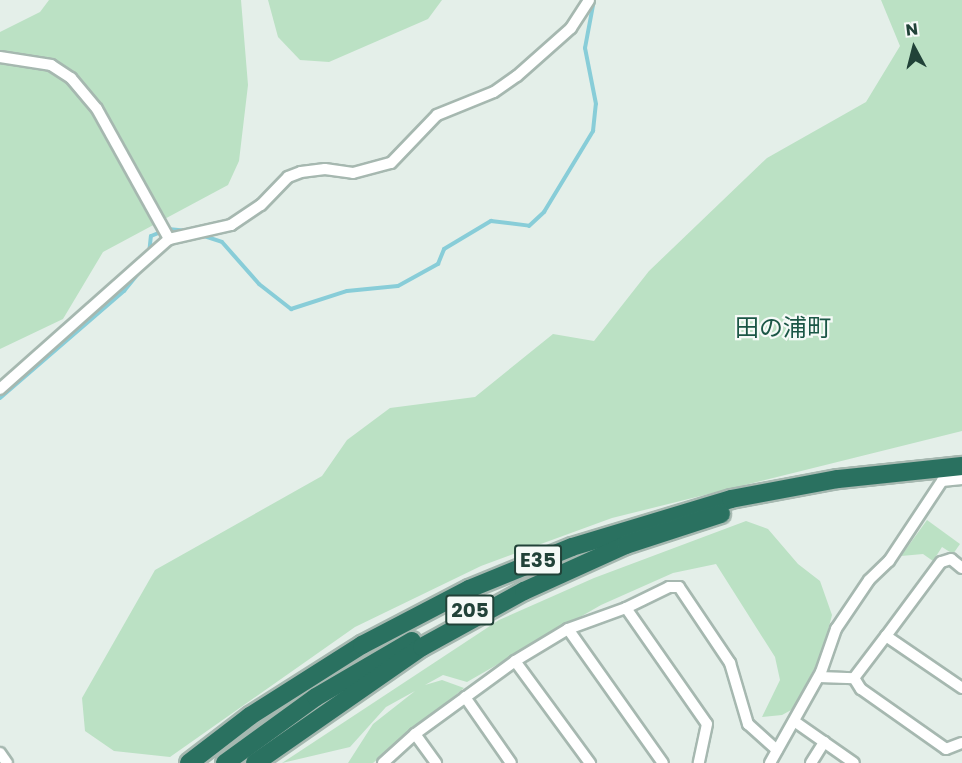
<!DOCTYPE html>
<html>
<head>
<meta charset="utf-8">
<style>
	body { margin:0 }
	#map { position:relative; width:962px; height:763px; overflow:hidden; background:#e4efe9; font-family:Poppins,"Noto Sans JP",sans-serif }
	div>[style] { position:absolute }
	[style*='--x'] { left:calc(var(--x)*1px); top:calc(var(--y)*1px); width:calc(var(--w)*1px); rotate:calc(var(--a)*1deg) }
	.green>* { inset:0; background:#bbe1c4 }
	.stream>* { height:4px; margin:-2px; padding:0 2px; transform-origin:2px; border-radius:2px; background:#88cdd8 }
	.roads { filter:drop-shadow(2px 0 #a6b8b0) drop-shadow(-2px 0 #a6b8b0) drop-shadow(0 2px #a6b8b0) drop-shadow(0 -2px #a6b8b0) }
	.minor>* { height:10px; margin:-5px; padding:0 5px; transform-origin:5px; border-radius:5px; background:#fff }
	.motorway>* { height:18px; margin:-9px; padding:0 9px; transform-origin:9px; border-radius:9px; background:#2a7160 }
	span { translate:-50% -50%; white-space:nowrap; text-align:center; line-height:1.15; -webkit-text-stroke:4.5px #f5faf7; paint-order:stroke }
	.shield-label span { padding:2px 4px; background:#f5faf7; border:2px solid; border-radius:4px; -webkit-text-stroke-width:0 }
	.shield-label { font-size:20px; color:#214238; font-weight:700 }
	.quarter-label { font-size:24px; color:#1b5646 }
	.north { position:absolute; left:884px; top:18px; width:60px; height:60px; -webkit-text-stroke:4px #f5faf7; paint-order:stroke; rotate:353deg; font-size:16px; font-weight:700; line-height:24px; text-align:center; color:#214238 }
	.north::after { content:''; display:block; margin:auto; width:21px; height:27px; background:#214238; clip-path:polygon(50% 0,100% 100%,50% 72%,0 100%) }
</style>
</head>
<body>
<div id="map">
	<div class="green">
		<div style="clip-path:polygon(49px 0,241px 0,248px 85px,239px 161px,228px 185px,103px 252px,63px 319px,0 349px,0 32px,40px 12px)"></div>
		<div style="clip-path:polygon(268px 0,442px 0,428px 19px,329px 62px,300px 60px,278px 37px)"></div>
		<div style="clip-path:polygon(881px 0,962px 0,962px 431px,612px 518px,481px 566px,355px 627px,170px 757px,114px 751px,85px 731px,82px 698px,155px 570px,322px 476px,347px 440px,390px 408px,475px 397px,553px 334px,594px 341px,649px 271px,767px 158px,866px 102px,900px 46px)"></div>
		<div style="clip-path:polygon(927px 520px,960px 544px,953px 554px,942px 547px,933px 561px,923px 554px,901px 556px)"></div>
		<div style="clip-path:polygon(746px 521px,768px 529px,798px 564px,820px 581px,832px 615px,822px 654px,793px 709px,782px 715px,762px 717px,780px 680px,775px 657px,716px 564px,673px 573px,601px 605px,467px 682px,443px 675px,425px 685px,442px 680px,464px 688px,373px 763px,348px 763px,373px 724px,415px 691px,386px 707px,350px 747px,282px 763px,499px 620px,594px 578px)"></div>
	</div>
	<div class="stream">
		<div style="--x:201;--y:235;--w:22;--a:18"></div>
		<div style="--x:222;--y:242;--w:56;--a:48.6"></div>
		<div style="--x:259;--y:284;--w:41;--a:38"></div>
		<div style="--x:291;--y:309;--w:59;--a:-17.8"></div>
		<div style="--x:347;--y:291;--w:51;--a:-5.6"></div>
		<div style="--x:398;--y:286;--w:46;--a:-28.8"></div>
		<div style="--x:438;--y:264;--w:16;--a:-68"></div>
		<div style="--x:444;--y:249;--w:55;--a:-30.8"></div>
		<div style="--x:491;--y:221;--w:38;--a:7"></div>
		<div style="--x:529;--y:226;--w:21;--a:-43"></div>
		<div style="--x:544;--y:212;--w:95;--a:-58.8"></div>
		<div style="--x:593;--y:131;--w:27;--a:-84"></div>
		<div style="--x:596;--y:104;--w:57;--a:-101.1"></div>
		<div style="--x:585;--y:48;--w:49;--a:-79.4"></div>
		<div style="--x:149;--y:254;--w:18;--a:-84"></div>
		<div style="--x:151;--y:236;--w:18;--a:-22"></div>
		<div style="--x:168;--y:229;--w:20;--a:6"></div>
		<div style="--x:0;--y:398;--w:164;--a:-40.8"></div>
		<div style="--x:124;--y:291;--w:38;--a:-51"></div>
	</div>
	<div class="roads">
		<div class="minor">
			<div style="--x:0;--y:57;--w:52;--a:8.9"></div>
			<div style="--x:51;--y:65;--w:24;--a:33"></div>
			<div style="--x:71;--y:78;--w:40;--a:50"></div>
			<div style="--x:97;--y:109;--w:149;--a:61"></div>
			<div style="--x:0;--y:389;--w:226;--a:-41.6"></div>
			<div style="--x:169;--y:239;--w:64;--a:-12.7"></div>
			<div style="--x:231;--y:225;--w:36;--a:-34"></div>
			<div style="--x:261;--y:205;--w:39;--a:-46"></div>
			<div style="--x:288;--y:177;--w:14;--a:-21"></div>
			<div style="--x:301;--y:172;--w:24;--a:-7"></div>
			<div style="--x:325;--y:169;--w:28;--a:8"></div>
			<div style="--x:353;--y:173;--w:39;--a:-15"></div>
			<div style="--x:391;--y:163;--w:66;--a:-46.2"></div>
			<div style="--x:437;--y:115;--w:61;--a:-22"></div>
			<div style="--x:494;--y:92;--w:28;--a:-35"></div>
			<div style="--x:517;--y:76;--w:72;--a:-41.6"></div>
			<div style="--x:571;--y:28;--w:33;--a:-57"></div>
			<div style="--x:962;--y:568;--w:14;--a:-141"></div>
			<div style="--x:951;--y:559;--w:10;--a:163"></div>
			<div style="--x:941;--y:562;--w:92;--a:126.6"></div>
			<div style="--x:886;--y:636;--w:92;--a:34.4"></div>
			<div style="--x:626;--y:608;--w:48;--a:-26"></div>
			<div style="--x:669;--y:587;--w:10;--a:0"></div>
			<div style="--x:679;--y:587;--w:92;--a:56.1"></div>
			<div style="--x:730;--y:663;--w:64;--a:73.6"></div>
			<div style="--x:748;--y:724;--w:39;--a:42"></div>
			<div style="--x:568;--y:629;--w:164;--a:54.7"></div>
			<div style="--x:515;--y:661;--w:127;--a:53.7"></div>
			<div style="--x:819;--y:677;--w:35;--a:2"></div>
			<div style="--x:854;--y:678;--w:13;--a:58"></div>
			<div style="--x:861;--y:689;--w:104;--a:35.2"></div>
			<div style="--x:946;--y:749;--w:17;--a:-21"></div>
			<div style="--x:854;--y:678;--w:53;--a:-52.7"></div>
			<div style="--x:465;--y:697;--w:80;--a:55.1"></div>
			<div style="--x:794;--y:721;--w:73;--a:35"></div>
			<div style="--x:415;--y:734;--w:36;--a:54"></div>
			<div style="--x:0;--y:753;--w:12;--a:55"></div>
			<div style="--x:383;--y:763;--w:43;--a:-42.2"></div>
			<div style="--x:415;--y:734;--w:124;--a:-36.1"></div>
			<div style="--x:515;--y:661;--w:62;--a:-31.1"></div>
			<div style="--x:568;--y:629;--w:62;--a:-19.9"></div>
			<div style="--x:626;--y:608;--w:141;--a:55.1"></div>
			<div style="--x:707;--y:724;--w:40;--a:102"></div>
			<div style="--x:770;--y:763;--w:104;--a:-60.7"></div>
			<div style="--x:821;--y:672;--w:46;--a:-70.8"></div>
			<div style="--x:836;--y:629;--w:59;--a:-56"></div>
			<div style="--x:869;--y:580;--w:28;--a:-44"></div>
			<div style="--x:889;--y:561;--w:96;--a:-56.5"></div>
			<div style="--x:942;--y:481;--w:20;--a:-6"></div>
			<div style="--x:811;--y:763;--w:25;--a:-58"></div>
		</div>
		<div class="motorway">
			<div style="--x:189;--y:763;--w:77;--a:-37.6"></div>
			<div style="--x:250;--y:716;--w:133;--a:-32.4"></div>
			<div style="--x:362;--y:645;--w:121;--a:-27.6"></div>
			<div style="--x:469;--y:589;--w:111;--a:-22.2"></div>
			<div style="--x:572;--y:547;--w:166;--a:-16.8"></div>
			<div style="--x:731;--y:499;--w:109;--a:-10.6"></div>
			<div style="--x:838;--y:479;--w:125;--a:-6"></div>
			<div style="--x:225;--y:763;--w:112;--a:-36"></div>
			<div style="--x:316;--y:697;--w:111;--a:-30.3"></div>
			<div style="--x:255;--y:763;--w:203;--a:-34.8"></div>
			<div style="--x:422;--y:647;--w:116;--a:-28.8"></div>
			<div style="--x:524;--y:591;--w:112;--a:-24.3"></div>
			<div style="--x:626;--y:545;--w:100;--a:-18.1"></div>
		</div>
	</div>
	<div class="shield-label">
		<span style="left:538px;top:560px">E35</span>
		<span style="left:470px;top:610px">205</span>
	</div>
	<div class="quarter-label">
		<span style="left:783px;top:328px">田の浦町</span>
	</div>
	<div class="north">N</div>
</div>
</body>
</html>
